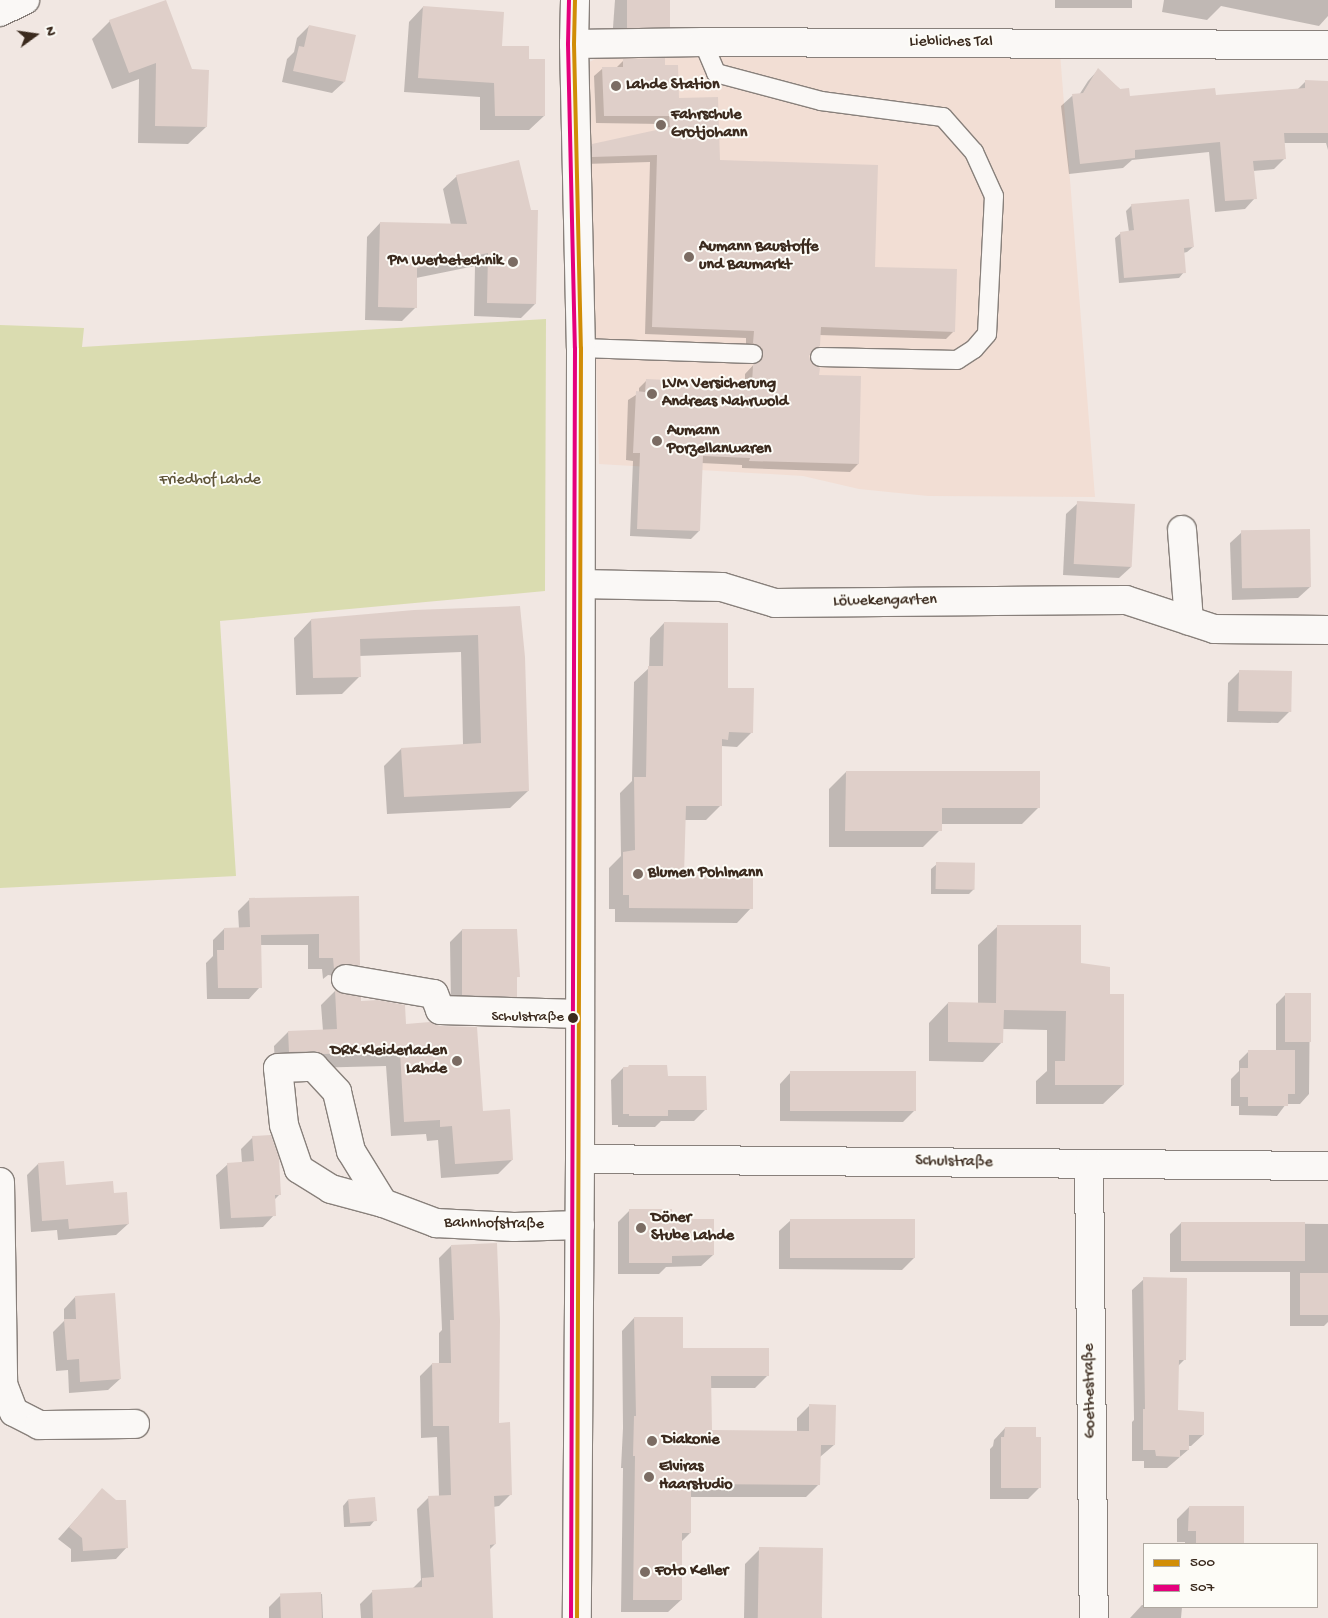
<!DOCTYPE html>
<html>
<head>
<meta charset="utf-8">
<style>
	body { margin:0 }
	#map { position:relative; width:1328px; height:1618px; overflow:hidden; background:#f1e7e2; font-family:"Gochi Hand",sans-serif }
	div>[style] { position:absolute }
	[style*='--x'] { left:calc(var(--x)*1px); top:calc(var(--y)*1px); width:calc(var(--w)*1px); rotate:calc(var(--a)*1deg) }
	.built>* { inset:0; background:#f2ded4 }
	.green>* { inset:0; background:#dadcb0 }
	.shadow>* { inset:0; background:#0003; transform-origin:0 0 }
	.building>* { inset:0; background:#dfcfc9; transform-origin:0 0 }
	.roads { filter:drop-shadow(1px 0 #88807b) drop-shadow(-1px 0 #88807b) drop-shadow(0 1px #88807b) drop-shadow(0 -1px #88807b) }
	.lane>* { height:18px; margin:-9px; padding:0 9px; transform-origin:9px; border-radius:9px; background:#faf8f6 }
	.street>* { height:28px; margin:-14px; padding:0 14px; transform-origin:14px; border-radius:14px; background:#faf8f6 }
	.secondary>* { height:28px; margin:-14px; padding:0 14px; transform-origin:14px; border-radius:14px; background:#faf8f6 }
	.bus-1>* { height:4px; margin:-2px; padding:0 2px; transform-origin:2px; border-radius:2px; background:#d18d06 }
	.bus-2>* { height:4px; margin:-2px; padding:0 2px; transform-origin:2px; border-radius:2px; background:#e5007d }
	.dots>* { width:14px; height:14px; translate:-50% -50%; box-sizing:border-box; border:2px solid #fdfcf7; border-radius:50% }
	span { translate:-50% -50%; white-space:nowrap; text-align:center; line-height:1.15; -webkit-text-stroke:4px #fdfcf7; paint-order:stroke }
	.bus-label { font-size:15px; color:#3b2a1e }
	.right { translate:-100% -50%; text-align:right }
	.street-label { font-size:16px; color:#3b2a1e }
	.poi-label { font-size:16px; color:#3b2a1e; font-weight:700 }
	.left { translate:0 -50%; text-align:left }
	.park-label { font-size:16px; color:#5e5438 }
	.legend { position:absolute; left:1143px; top:1543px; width:175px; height:65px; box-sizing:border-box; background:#fdfcf7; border:1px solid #afa8a0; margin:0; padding:6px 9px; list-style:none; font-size:15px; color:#3b2a1e }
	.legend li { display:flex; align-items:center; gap:10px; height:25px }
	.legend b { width:25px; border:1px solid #afa8a0 }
	.north { position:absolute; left:10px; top:10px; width:50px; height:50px; -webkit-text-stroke:4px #fdfcf7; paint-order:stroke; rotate:76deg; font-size:14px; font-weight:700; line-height:20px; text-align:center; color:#3b2a1e }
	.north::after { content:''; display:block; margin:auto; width:18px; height:22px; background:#3b2a1e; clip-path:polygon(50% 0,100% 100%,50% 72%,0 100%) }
</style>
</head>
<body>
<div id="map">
	<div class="built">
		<div style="clip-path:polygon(612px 51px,1060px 53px,1095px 497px,928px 496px,859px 489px,803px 476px,599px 464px,587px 63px)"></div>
	</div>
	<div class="green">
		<div style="clip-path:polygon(546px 319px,545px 591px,220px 621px,236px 876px,0 888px,0 325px,84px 328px,82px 347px)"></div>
	</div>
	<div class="shadow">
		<div style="clip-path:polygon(615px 0,668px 0,666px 26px,653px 40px,612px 41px)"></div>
		<div style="left:1055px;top:0;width:77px;height:8px"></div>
		<div style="clip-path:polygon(1164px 0,1328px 0,1328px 16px,1319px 26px,1221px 6px,1207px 20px,1162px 12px)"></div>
		<div style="clip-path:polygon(423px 7px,528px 60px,544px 116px,529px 130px,480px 130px,480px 97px,404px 92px,409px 22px)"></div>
		<div style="clip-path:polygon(110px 21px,191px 70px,206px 127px,188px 144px,138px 143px,139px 79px,112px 89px,92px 39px)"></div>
		<div style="clip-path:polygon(309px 26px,344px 82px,332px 93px,282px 82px,287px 59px,294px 52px,297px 38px)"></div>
		<div style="clip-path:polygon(624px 60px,664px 66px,677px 99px,719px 161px,873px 268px,954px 331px,946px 339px,819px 335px,819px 346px,808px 356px,810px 363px,818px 376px,858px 464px,850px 472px,742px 468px,742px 465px,701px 463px,699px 531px,691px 539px,630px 536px,633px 461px,626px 460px,628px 400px,639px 393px,639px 388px,646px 381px,745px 385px,745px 374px,756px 362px,751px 353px,746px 351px,746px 338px,645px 334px,650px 162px,585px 164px,585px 153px,593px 145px,662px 130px,661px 124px,596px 123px,594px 76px,602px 69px,616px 68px)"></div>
		<div style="clip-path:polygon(1098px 70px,1129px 97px,1214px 96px,1297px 90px,1305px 82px,1328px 82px,1328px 150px,1326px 143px,1284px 143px,1285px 158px,1274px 169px,1253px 171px,1255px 198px,1245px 209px,1215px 212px,1209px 152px,1132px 160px,1123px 168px,1069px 174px,1061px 106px,1072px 96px,1079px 95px,1088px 81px)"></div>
		<div style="clip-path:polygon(457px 176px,535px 304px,521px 318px,474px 316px,475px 266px,416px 278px,416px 307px,402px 321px,365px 320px,367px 237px,380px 223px,451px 225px,443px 189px)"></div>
		<div style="clip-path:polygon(1132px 205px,1193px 247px,1187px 252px,1183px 253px,1184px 272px,1179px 278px,1119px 283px,1115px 238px,1121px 233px,1129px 232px,1126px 211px)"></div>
		<div style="clip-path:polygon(1078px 503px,1131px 567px,1119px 578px,1063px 575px,1066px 514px)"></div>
		<div style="clip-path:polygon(1242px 532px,1310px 587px,1298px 598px,1232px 600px,1230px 543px)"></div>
		<div style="clip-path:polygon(519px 607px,528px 791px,510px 808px,387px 814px,384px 766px,401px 749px,463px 745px,461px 652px,359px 656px,360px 676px,342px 694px,296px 695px,294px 638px,311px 620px)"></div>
		<div style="clip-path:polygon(664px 623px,726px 689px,752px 732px,737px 747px,721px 746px,721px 805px,706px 820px,684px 820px,683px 877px,751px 908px,737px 923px,615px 922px,615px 909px,609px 909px,609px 868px,621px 856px,620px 793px,632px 781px,634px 682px,649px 668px,650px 638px)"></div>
		<div style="clip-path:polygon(1239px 672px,1290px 711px,1278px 723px,1227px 722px,1228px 683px)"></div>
		<div style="clip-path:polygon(846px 772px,1039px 807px,1022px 824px,940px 824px,940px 830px,923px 847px,829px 847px,829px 789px)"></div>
		<div style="clip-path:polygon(937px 864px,974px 889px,969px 894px,931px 894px,931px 869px)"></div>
		<div style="clip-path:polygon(358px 897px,359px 965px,347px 977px,328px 975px,323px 979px,322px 969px,308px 969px,308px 945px,260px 945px,260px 987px,249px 999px,207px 999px,206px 963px,213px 956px,213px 940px,224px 929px,239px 929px,238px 911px,249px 900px)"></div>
		<div style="clip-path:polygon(998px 926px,1109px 995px,1123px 1085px,1103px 1104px,1036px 1104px,1036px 1081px,1047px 1071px,1047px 1030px,1002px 1029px,1002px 1042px,983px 1062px,929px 1061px,929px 1023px,948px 1003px,978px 1004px,978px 945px)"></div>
		<div style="clip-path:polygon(462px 930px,518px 976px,516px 979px,516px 996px,504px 1008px,451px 1006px,450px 942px)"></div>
		<div style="clip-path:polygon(335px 991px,404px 1025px,482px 1112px,512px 1160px,498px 1174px,441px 1178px,438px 1140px,427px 1141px,426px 1134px,391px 1136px,386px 1066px,308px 1068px,275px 1066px,274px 1046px,288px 1032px,323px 1031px,321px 1005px)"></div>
		<div style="clip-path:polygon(1286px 994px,1310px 994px,1309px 1094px,1300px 1104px,1286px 1104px,1277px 1116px,1239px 1115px,1239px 1106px,1231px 1106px,1231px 1079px,1239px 1071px,1239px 1061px,1249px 1051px,1276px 1051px,1276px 1004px)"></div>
		<div style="clip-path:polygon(623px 1068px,666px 1077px,706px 1109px,694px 1121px,661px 1121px,655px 1127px,618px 1127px,618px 1125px,612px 1125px,611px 1080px)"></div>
		<div style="clip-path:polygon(791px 1072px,914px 1111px,903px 1122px,780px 1121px,780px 1084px)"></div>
		<div style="clip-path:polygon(253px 1137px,280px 1194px,274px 1200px,274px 1215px,263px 1227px,220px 1229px,216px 1175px,228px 1164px,242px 1163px,241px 1149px)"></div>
		<div style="clip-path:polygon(38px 1164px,65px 1186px,113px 1194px,128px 1224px,116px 1235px,58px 1240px,57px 1230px,31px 1232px,27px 1175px)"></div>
		<div style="clip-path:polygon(630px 1210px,671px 1220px,713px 1255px,701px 1266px,666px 1267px,659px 1274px,618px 1274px,618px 1222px)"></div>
		<div style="clip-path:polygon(791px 1220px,914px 1258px,902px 1270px,779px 1269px,779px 1231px)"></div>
		<div style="clip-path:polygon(1181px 1223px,1328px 1224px,1328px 1322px,1324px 1326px,1290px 1326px,1290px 1272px,1170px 1272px,1170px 1234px)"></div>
		<div style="clip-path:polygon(451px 1246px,498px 1424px,511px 1494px,499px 1506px,493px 1507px,495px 1544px,489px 1550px,492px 1618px,361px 1618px,360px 1604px,372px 1592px,412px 1589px,421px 1580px,417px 1509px,429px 1497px,439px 1497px,437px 1437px,421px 1438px,420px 1376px,432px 1364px,439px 1364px,439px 1333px,442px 1330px,439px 1258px)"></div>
		<div style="clip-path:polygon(1144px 1279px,1185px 1359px,1178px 1366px,1177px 1411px,1203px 1435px,1191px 1446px,1188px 1446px,1188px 1450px,1167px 1468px,1144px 1468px,1144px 1461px,1132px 1461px,1132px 1422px,1134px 1420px,1132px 1290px)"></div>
		<div style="clip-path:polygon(75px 1297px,120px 1379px,108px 1390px,69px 1393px,68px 1370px,56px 1371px,53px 1332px,64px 1321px,64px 1309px)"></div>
		<div style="clip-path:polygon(634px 1318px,682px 1349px,768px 1375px,755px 1388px,710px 1388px,711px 1431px,797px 1432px,797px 1418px,810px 1405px,834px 1445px,820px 1457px,819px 1484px,806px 1497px,690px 1497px,690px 1533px,681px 1542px,681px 1600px,668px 1612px,621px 1612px,623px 1468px,621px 1468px,623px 1428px,622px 1331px)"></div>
		<div style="clip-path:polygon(1005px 1428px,1034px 1438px,1039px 1488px,1028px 1499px,990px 1499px,990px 1449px,993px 1446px,994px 1440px)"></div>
		<div style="clip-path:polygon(102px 1490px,127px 1547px,116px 1559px,71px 1562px,71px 1549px,58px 1539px)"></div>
		<div style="clip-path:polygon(348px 1500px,375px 1520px,370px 1526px,344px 1527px,343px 1506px)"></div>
		<div style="clip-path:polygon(1189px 1507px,1243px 1507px,1243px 1544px,1185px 1544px,1185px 1542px,1177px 1542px,1177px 1519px)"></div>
		<div style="clip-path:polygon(760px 1549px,822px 1618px,744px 1618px,745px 1564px)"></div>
		<div style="clip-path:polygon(322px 1594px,323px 1618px,269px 1618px,269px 1607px,280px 1596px)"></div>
		<div style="clip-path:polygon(1142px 1605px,1182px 1607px,1181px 1618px,1130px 1618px)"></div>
	</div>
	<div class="building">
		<div style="clip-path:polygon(166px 0,192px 69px,209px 70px,207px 127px,155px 126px,156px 63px,129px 73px,109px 20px)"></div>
		<div style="left:627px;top:0;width:43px;height:28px"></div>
		<div style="clip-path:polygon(423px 6px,504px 12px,502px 46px,529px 46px,529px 59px,545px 59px,545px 116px,495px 116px,494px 83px,418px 78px)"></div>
		<div style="clip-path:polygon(309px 25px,356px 35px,345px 82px,293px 71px,299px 46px,304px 47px)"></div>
		<div style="clip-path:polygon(665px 58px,665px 65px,678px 65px,679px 98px,718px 97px,720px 160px,878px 165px,875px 267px,957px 269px,955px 332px,821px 327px,820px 346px,814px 348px,809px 356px,811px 362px,820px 368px,819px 375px,861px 376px,859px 464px,749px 461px,750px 458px,703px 456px,700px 531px,637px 529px,640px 453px,633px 453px,636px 391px,645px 392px,646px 379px,752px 384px,753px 365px,762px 360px,763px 349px,753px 343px,754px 331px,652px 327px,657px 155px,592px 157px,592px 144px,670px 127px,669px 116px,604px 116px,602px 67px,623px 67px,623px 59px)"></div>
		<div style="clip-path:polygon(1098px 68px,1120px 89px,1129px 88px,1130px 96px,1215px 88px,1216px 95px,1305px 88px,1305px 80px,1328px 81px,1328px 133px,1284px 133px,1286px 159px,1253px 161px,1257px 199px,1225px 201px,1220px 142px,1135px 150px,1135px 158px,1080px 164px,1072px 94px,1083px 93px)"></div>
		<div style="clip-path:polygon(519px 160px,531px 210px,538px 210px,536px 304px,487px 303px,488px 253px,417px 268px,417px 308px,378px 307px,380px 222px,467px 224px,456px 175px)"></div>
		<div style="clip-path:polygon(1189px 199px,1194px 247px,1184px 248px,1186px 273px,1124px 278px,1120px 232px,1134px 230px,1131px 204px)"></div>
		<div style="left:1077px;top:501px;width:58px;height:63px;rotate:3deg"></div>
		<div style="left:1310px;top:529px;width:58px;height:69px;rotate:89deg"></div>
		<div style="clip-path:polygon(520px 606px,525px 657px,529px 791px,404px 797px,401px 748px,481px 743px,478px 635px,360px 639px,361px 677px,313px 678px,311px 619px,414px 610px)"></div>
		<div style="clip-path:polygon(664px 622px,728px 623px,728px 688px,754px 688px,753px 733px,729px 732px,728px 740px,722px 739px,722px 806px,686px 806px,684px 875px,753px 876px,753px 909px,629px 908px,629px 895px,623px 895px,623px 852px,635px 850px,634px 777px,646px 777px,648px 666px,663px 666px)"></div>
		<div style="left:1239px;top:670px;width:53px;height:41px;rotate:1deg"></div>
		<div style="clip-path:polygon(846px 771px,1040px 771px,1040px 808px,942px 808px,942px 831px,845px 831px)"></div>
		<div style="left:936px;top:862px;width:39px;height:27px;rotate:1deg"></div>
		<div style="clip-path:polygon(359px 896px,360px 966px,341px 964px,334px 969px,333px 958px,319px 958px,319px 934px,261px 935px,262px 988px,218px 988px,217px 950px,224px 950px,224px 928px,250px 927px,249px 898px)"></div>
		<div style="clip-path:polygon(997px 925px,1081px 925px,1081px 963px,1110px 967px,1110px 994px,1124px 994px,1124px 1085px,1055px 1085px,1055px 1061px,1065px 1061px,1066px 1011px,1004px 1010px,1003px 1043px,948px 1042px,948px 1002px,996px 1003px)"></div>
		<div style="clip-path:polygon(462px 929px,517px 929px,520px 977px,517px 977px,517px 997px,462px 995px)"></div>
		<div style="clip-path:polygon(335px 990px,343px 994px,361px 997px,361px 1001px,378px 1000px,405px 1005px,406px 1024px,430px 1022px,440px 1026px,477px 1027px,483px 1111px,510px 1109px,513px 1160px,455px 1164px,452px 1126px,440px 1127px,440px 1120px,404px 1122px,400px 1052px,323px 1054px,314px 1051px,289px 1052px,288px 1031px,337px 1029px)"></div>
		<div style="left:1285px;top:993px;width:26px;height:49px"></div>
		<div style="clip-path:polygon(1248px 1050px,1295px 1050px,1295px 1094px,1288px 1094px,1288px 1106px,1248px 1106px,1248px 1097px,1240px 1097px,1240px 1068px,1248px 1068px)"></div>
		<div style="clip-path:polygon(629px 1065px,667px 1065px,668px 1076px,706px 1076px,707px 1110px,668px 1110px,668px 1116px,629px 1116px,629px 1114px,623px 1114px,623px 1067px,628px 1067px)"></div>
		<div style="left:790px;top:1071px;width:126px;height:40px"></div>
		<div style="clip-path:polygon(271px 1135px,279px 1158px,281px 1195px,275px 1195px,276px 1216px,231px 1218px,227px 1163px,254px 1161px,252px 1136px)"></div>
		<div style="clip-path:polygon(64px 1161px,66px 1185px,113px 1181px,114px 1193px,127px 1192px,129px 1224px,69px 1229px,68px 1219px,42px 1221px,38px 1163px)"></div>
		<div style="clip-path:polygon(629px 1209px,672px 1209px,672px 1219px,714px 1219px,714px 1255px,672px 1256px,672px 1263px,629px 1263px)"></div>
		<div style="left:790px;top:1219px;width:125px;height:39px"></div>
		<div style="left:1181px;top:1222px;width:124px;height:39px"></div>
		<div style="clip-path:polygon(497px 1243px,500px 1320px,499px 1423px,510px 1422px,512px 1495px,494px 1496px,496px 1544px,490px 1545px,493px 1618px,373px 1618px,372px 1590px,422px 1587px,422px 1578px,434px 1577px,428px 1496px,451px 1495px,449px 1426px,433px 1426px,432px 1363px,451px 1363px,450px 1320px,454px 1320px,451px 1245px)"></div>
		<div style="left:1328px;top:1273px;width:42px;height:28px;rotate:90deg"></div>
		<div style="clip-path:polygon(1143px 1277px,1187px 1278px,1186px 1360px,1179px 1360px,1178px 1410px,1204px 1412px,1204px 1435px,1189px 1435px,1189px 1450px,1180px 1450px,1180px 1457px,1156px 1456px,1155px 1450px,1143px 1450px,1143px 1409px,1145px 1409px)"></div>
		<div style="clip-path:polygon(115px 1293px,121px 1379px,80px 1382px,79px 1359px,67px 1360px,64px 1319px,76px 1319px,75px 1296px)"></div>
		<div style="clip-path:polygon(634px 1317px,683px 1317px,683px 1348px,769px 1348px,769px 1376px,711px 1376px,712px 1430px,809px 1431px,809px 1404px,836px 1405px,835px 1445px,821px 1445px,820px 1485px,691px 1484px,691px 1533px,682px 1533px,682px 1600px,633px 1600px,635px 1456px,633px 1456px,634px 1416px,636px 1416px)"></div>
		<div style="clip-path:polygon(1005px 1427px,1036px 1427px,1036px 1437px,1041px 1437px,1041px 1488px,1001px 1488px,1001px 1437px,1004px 1437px)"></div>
		<div style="clip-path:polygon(102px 1488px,116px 1500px,126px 1500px,128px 1548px,83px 1551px,82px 1538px,69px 1527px)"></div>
		<div style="left:375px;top:1497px;width:24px;height:27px;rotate:85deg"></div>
		<div style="clip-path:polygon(1189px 1506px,1244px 1506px,1244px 1544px,1196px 1544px,1196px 1531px,1188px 1531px)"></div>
		<div style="left:759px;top:1547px;width:64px;height:71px;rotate:1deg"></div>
		<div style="left:321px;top:1592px;width:26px;height:41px;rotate:88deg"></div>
	</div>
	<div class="roads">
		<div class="lane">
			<div style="--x:703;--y:42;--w:34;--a:67"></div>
			<div style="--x:716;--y:73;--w:109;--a:14.9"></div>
			<div style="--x:821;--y:101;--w:123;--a:7.5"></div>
			<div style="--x:943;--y:117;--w:47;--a:48.5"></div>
			<div style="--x:974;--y:152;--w:48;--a:65.6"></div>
			<div style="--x:994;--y:196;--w:138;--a:92.9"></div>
			<div style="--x:987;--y:334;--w:20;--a:131"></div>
			<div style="--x:974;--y:349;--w:20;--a:147"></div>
			<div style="--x:957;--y:360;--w:137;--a:-178.7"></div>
			<div style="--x:581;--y:348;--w:172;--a:2"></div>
		</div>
		<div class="street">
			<div style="--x:0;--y:12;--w:28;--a:-26"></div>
			<div style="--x:574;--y:44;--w:129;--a:-0.9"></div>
			<div style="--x:703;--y:42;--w:625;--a:0.28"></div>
			<div style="--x:1182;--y:530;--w:91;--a:85.6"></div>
			<div style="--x:581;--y:584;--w:141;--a:1.2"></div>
			<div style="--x:722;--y:587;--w:55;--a:16.8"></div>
			<div style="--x:775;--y:603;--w:351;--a:-0.5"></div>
			<div style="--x:1126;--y:600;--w:93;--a:18.2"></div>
			<div style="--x:1214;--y:629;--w:114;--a:0.5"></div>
			<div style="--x:346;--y:979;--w:89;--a:9.7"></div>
			<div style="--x:434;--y:994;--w:17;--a:69"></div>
			<div style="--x:440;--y:1010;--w:140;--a:1.6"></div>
			<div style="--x:580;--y:1159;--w:748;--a:0.54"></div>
			<div style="--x:1089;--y:1164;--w:454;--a:89.4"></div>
			<div style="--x:0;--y:1182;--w:202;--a:89.1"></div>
			<div style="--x:3;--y:1384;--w:30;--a:69"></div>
			<div style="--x:14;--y:1412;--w:28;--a:27"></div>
			<div style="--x:39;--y:1425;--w:96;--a:-0.6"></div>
			<div style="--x:383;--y:1203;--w:54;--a:-164.9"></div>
			<div style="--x:331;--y:1189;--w:38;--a:-148"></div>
			<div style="--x:299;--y:1169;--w:46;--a:-108.8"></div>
			<div style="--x:284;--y:1125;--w:57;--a:-96"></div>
			<div style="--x:278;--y:1068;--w:36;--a:-2"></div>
			<div style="--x:314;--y:1067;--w:34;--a:47"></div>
			<div style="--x:337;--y:1092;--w:61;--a:76.7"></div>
			<div style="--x:351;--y:1151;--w:61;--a:58.4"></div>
			<div style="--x:383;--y:1203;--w:57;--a:20.7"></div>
			<div style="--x:436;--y:1223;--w:78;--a:2.9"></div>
			<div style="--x:514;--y:1227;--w:66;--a:-1.7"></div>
		</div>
		<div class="secondary">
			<div style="--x:575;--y:0;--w:44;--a:91.3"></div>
			<div style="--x:574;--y:44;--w:304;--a:88.7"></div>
			<div style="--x:581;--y:348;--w:811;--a:90.07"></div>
			<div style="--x:580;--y:1159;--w:459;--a:90.4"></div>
		</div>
	</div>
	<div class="bus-1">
		<div style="--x:575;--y:0;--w:44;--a:91.3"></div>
		<div style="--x:574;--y:44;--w:304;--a:88.7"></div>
		<div style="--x:581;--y:348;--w:1270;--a:90.18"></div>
	</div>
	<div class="bus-2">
		<div style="--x:569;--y:0;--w:44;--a:91.3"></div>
		<div style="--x:568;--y:44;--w:304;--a:88.7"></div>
		<div style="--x:575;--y:348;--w:1270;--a:90.18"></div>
	</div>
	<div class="dots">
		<div style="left:616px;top:86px;background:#7b6c63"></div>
		<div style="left:661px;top:125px;background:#7b6c63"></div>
		<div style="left:689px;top:257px;background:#7b6c63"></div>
		<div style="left:513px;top:262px;background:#7b6c63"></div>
		<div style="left:652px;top:394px;background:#7b6c63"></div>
		<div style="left:657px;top:441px;background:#7b6c63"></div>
		<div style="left:638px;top:874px;background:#7b6c63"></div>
		<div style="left:573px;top:1018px;background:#3b2a1e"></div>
		<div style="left:457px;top:1061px;background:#7b6c63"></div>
		<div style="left:641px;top:1228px;background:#7b6c63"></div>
		<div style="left:652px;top:1441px;background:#7b6c63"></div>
		<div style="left:649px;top:1477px;background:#7b6c63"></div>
		<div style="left:645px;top:1572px;background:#7b6c63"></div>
	</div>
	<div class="bus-label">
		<span class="right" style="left:564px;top:1018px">Schulstraße</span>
	</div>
	<div class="street-label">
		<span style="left:951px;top:43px">Liebliches Tal</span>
		<span style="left:885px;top:602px;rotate:-1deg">Löwekengarten</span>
		<span style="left:954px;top:1163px;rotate:1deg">Schulstraße</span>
		<span style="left:494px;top:1225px;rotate:1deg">Bahnhofstraße</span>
		<span style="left:1091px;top:1391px;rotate:-91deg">Goethestraße</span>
	</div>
	<div class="poi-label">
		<span class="left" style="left:626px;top:86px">Lahde Station</span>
		<span class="left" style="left:671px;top:125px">Fahrschule<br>Grotjohann</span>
		<span class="left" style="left:699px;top:257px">Aumann Baustoffe<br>und Baumarkt</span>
		<span class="right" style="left:503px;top:262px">PM Werbetechnik</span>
		<span class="left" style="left:662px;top:394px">LVM Versicherung<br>Andreas Nahrwold</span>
		<span class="left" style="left:667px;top:441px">Aumann<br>Porzellanwaren</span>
		<span class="left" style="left:648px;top:874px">Blumen Pohlmann</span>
		<span class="right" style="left:447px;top:1061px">DRK Kleiderladen<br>Lahde</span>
		<span class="left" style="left:651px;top:1228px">Döner<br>Stube Lahde</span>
		<span class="left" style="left:662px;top:1441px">Diakonie</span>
		<span class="left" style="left:659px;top:1477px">Elviras<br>Haarstudio</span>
		<span class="left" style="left:655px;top:1572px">Foto Keller</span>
	</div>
	<div class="park-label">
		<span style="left:210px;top:481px">Friedhof Lahde</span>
	</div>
	<ul class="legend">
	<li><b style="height:6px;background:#d18d06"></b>500</li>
	<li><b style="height:6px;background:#e5007d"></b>507</li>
	</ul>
	<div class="north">N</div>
</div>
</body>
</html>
